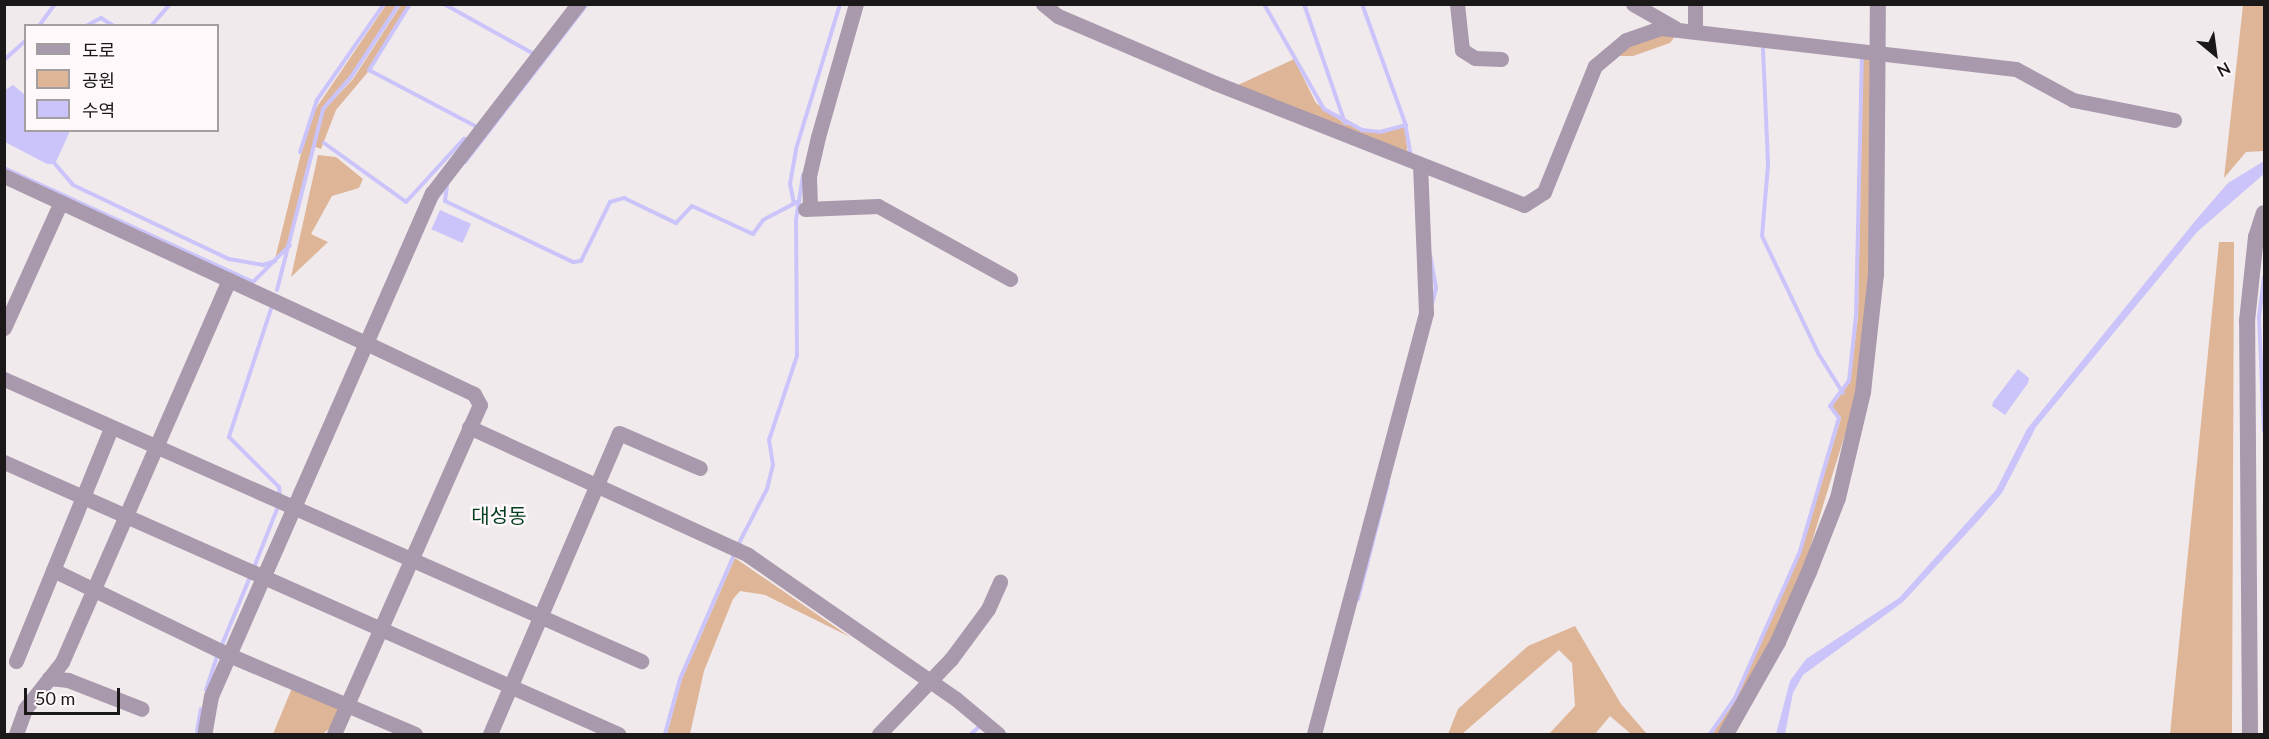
<!DOCTYPE html>
<html>
<head>
<meta charset="utf-8">
<style>
	body { margin:0 }
	#map { position:relative; width:2269px; height:739px; overflow:hidden; background:#f1eaed; font-family:Lato,"Noto Sans KR",sans-serif }
	div>[style] { position:absolute }
	[style*='--x'] { left:calc(var(--x)*1px); top:calc(var(--y)*1px); width:calc(var(--w)*1px); rotate:calc(var(--a)*1deg) }
	.green>* { inset:0; background:#dfb597 }
	.water>* { inset:0; background:#cac4fa; transform-origin:0 0 }
	.stream>* { height:4px; margin:-2px; padding:0 2px; transform-origin:2px; border-radius:2px; background:#cac4fa }
	.minor>* { height:15px; margin:-7.5px; padding:0 7.5px; transform-origin:7.5px; border-radius:7.5px; background:#a999ac }
	.tertiary>* { height:16px; margin:-8px; padding:0 8px; transform-origin:8px; border-radius:8px; background:#a999ac }
	span { translate:-50% -50%; white-space:nowrap; text-align:center; line-height:1.15; -webkit-text-stroke:5px #fef8fa; paint-order:stroke }
	.quarter-label { font-size:20px; color:#013d1d }
	.frame { position:absolute; inset:0; border:6px solid #1a1818; pointer-events:none }
	.legend { position:absolute; left:24px; top:24px; width:195px; height:108px; box-sizing:border-box; background:#fef8fa; border:2px solid #a39ea0; margin:0; padding:8px 10px; list-style:none; font-size:18px; color:#1a1818 }
	.legend li { display:flex; align-items:center; gap:12px; height:30px }
	.legend b { width:30px; border:2px solid #a39ea0 }
	.north { position:absolute; left:2185px; top:24px; width:60px; height:60px; -webkit-text-stroke:4px #fef8fa; paint-order:stroke; rotate:151deg; font-size:16px; font-weight:700; line-height:24px; text-align:center; color:#1a1818 }
	.north::after { content:''; display:block; margin:auto; width:21px; height:27px; background:#1a1818; clip-path:polygon(50% 0,100% 100%,50% 72%,0 100%) }
	.scale { position:absolute; left:24px; top:688px; width:96px; height:27px; box-sizing:border-box; border:3px solid #1a1818; border-top:0; padding-left:8px; font-size:18px; line-height:21px; white-space:nowrap; color:#1a1818; -webkit-text-stroke:4px #fef8fa; paint-order:stroke }
</style>
</head>
<body>
<div id="map">
	<div class="green">
		<div style="clip-path:polygon(386px 5px,397px 5px,350px 76px,322px 108px,289px 244px,275px 259px,310px 117px)"></div>
		<div style="clip-path:polygon(401px 5px,409px 5px,368px 72px,336px 110px,321px 149px,313px 146px,324px 110px,353px 79px)"></div>
		<div style="clip-path:polygon(2243px 5px,2264px 5px,2264px 151px,2246px 152px,2224px 178px)"></div>
		<div style="clip-path:polygon(1662px 35px,1676px 35px,1670px 43px,1633px 56px,1609px 56px,1622px 47px)"></div>
		<div style="clip-path:polygon(1863px 56px,1872px 56px,1870px 278px,1857px 395px,1802px 574px,1757px 670px,1719px 734px,1712px 734px,1736px 699px,1801px 552px,1841px 418px,1832px 406px,1850px 382px,1858px 316px)"></div>
		<div style="clip-path:polygon(1294px 59px,1316px 103px,1345px 124px,1380px 133px,1405px 127px,1408px 158px,1238px 85px)"></div>
		<div style="clip-path:polygon(318px 155px,336px 157px,363px 179px,359px 188px,332px 196px,311px 234px,328px 242px,291px 277px)"></div>
		<div style="clip-path:polygon(2219px 242px,2234px 242px,2232px 734px,2170px 734px)"></div>
		<div style="clip-path:polygon(735px 558px,850px 637px,765px 595px,740px 591px,733px 599px,704px 671px,690px 734px,667px 734px,682px 679px)"></div>
		<div style="clip-path:polygon(1575px 626px,1621px 704px,1647px 734px,1631px 734px,1610px 716px,1595px 734px,1549px 734px,1575px 706px,1572px 663px,1559px 650px,1462px 734px,1448px 734px,1458px 709px,1528px 646px)"></div>
		<div style="clip-path:polygon(292px 688px,341px 707px,334px 726px,322px 734px,273px 734px)"></div>
	</div>
	<div class="water">
		<div style="clip-path:polygon(13px 85px,25px 95px,26px 130px,70px 131px,55px 164px,47px 164px,5px 142px,5px 90px)"></div>
		<div style="clip-path:polygon(2264px 161px,2264px 174px,2197px 232px,2036px 427px,2002px 493px,1977px 522px,1903px 602px,1803px 675px,1793px 693px,1785px 734px,1776px 734px,1790px 681px,1806px 659px,1899px 598px,1996px 490px,2027px 429px,2195px 221px,2228px 183px)"></div>
		<div style="left:440px;top:210px;width:34px;height:21px;rotate:24deg"></div>
		<div style="clip-path:polygon(2018px 369px,2029px 378px,2028px 383px,2005px 415px,1992px 406px,1993px 402px)"></div>
	</div>
	<div class="stream">
		<div style="--x:410;--y:4;--w:78;--a:121.8"></div>
		<div style="--x:369;--y:70;--w:120;--a:27.8"></div>
		<div style="--x:444;--y:4;--w:101;--a:29.1"></div>
		<div style="--x:1264;--y:4;--w:121;--a:60.3"></div>
		<div style="--x:1324;--y:109;--w:43;--a:28.9"></div>
		<div style="--x:1362;--y:130;--w:18;--a:6"></div>
		<div style="--x:1380;--y:132;--w:27;--a:-15"></div>
		<div style="--x:1304;--y:4;--w:126;--a:71"></div>
		<div style="--x:1362;--y:4;--w:127;--a:70.1"></div>
		<div style="--x:1405;--y:123;--w:35;--a:80"></div>
		<div style="--x:39;--y:26;--w:27;--a:-54"></div>
		<div style="--x:86;--y:26;--w:17;--a:-28"></div>
		<div style="--x:101;--y:18;--w:15;--a:32"></div>
		<div style="--x:151;--y:26;--w:29;--a:-49"></div>
		<div style="--x:1763;--y:49;--w:116;--a:87.5"></div>
		<div style="--x:1768;--y:165;--w:71;--a:94.8"></div>
		<div style="--x:1762;--y:236;--w:130;--a:64.4"></div>
		<div style="--x:1818;--y:353;--w:47;--a:58"></div>
		<div style="--x:4;--y:60;--w:30;--a:-42"></div>
		<div style="--x:324;--y:143;--w:101;--a:35.7"></div>
		<div style="--x:406;--y:202;--w:86;--a:-47.4"></div>
		<div style="--x:300;--y:152;--w:55;--a:-71.9"></div>
		<div style="--x:317;--y:100;--w:117;--a:-55.1"></div>
		<div style="--x:465;--y:162;--w:200;--a:-52.3"></div>
		<div style="--x:55;--y:164;--w:28;--a:49"></div>
		<div style="--x:73;--y:185;--w:173;--a:25.4"></div>
		<div style="--x:229;--y:259;--w:35;--a:10"></div>
		<div style="--x:263;--y:265;--w:13;--a:-18"></div>
		<div style="--x:4;--y:168;--w:274;--a:24.6"></div>
		<div style="--x:253;--y:282;--w:52;--a:-45"></div>
		<div style="--x:447;--y:185;--w:16;--a:97"></div>
		<div style="--x:445;--y:201;--w:142;--a:25.5"></div>
		<div style="--x:573;--y:262;--w:8;--a:-7"></div>
		<div style="--x:581;--y:261;--w:66;--a:-63.8"></div>
		<div style="--x:610;--y:202;--w:15;--a:-16"></div>
		<div style="--x:624;--y:198;--w:58;--a:25.7"></div>
		<div style="--x:676;--y:223;--w:23;--a:-47"></div>
		<div style="--x:692;--y:206;--w:67;--a:24.7"></div>
		<div style="--x:753;--y:234;--w:17;--a:-54"></div>
		<div style="--x:763;--y:220;--w:41;--a:-27.8"></div>
		<div style="--x:435;--y:200;--w:19;--a:-51"></div>
		<div style="--x:794;--y:204;--w:20;--a:-101"></div>
		<div style="--x:790;--y:184;--w:36;--a:-80"></div>
		<div style="--x:796;--y:149;--w:152;--a:-73.1"></div>
		<div style="--x:1430;--y:254;--w:35;--a:80"></div>
		<div style="--x:1436;--y:288;--w:16;--a:104"></div>
		<div style="--x:2264;--y:277;--w:40;--a:97.1"></div>
		<div style="--x:2259;--y:317;--w:114;--a:87.5"></div>
		<div style="--x:277;--y:290;--w:187;--a:-75.7"></div>
		<div style="--x:323;--y:109;--w:43;--a:-48.8"></div>
		<div style="--x:351;--y:77;--w:87;--a:-56.7"></div>
		<div style="--x:271;--y:309;--w:135;--a:108.2"></div>
		<div style="--x:229;--y:437;--w:71;--a:45"></div>
		<div style="--x:279;--y:487;--w:10;--a:84"></div>
		<div style="--x:738;--y:545;--w:63;--a:-62.6"></div>
		<div style="--x:767;--y:489;--w:25;--a:-76"></div>
		<div style="--x:773;--y:465;--w:25;--a:-99"></div>
		<div style="--x:769;--y:440;--w:89;--a:-71.6"></div>
		<div style="--x:797;--y:356;--w:136;--a:-90.4"></div>
		<div style="--x:796;--y:220;--w:46;--a:-81.2"></div>
		<div style="--x:253;--y:570;--w:71;--a:-68.5"></div>
		<div style="--x:1358;--y:599;--w:120;--a:-75.5"></div>
		<div style="--x:221;--y:647;--w:76;--a:-67.5"></div>
		<div style="--x:206;--y:690;--w:38;--a:-72"></div>
		<div style="--x:197;--y:731;--w:22;--a:-80"></div>
		<div style="--x:665;--y:734;--w:57;--a:-74.7"></div>
		<div style="--x:680;--y:679;--w:135;--a:-66.5"></div>
		<div style="--x:971;--y:734;--w:13;--a:-42"></div>
		<div style="--x:1710;--y:734;--w:44;--a:-55.2"></div>
		<div style="--x:1735;--y:698;--w:161;--a:-66.1"></div>
		<div style="--x:1800;--y:551;--w:139;--a:-73.7"></div>
		<div style="--x:1839;--y:418;--w:15;--a:-127"></div>
		<div style="--x:1830;--y:406;--w:31;--a:-53"></div>
		<div style="--x:1849;--y:381;--w:65;--a:-83.9"></div>
		<div style="--x:1856;--y:316;--w:260;--a:-88.7"></div>
	</div>
	<div class="minor">
		<div style="--x:1043;--y:4;--w:19;--a:39"></div>
		<div style="--x:1058;--y:16;--w:171;--a:23.1"></div>
		<div style="--x:1215;--y:83;--w:332;--a:21.5"></div>
		<div style="--x:1524;--y:205;--w:24;--a:-33"></div>
		<div style="--x:1544;--y:192;--w:136;--a:-68"></div>
		<div style="--x:1595;--y:66;--w:40;--a:-40"></div>
		<div style="--x:1626;--y:40;--w:37;--a:-19"></div>
		<div style="--x:1661;--y:28;--w:357;--a:6.6"></div>
		<div style="--x:2016;--y:69;--w:65;--a:28.5"></div>
		<div style="--x:2073;--y:100;--w:103;--a:11.2"></div>
		<div style="--x:1457;--y:4;--w:46;--a:83.8"></div>
		<div style="--x:1462;--y:50;--w:15;--a:32"></div>
		<div style="--x:1475;--y:58;--w:26;--a:2"></div>
		<div style="--x:1633;--y:4;--w:48;--a:29.7"></div>
		<div style="--x:1695;--y:4;--w:26;--a:90"></div>
		<div style="--x:4;--y:176;--w:399;--a:24.8"></div>
		<div style="--x:366;--y:343;--w:386;--a:113.7"></div>
		<div style="--x:211;--y:696;--w:39;--a:100"></div>
		<div style="--x:810;--y:206;--w:30;--a:-92"></div>
		<div style="--x:809;--y:176;--w:40;--a:-77"></div>
		<div style="--x:818;--y:137;--w:138;--a:-74.1"></div>
		<div style="--x:805;--y:209;--w:73;--a:-2.4"></div>
		<div style="--x:878;--y:206;--w:151;--a:28.9"></div>
		<div style="--x:4;--y:328;--w:138;--a:-65.7"></div>
		<div style="--x:4;--y:379;--w:697;--a:23.88"></div>
		<div style="--x:469;--y:427;--w:307;--a:24.6"></div>
		<div style="--x:748;--y:555;--w:253;--a:34.7"></div>
		<div style="--x:956;--y:699;--w:55;--a:39.8"></div>
		<div style="--x:4;--y:462;--w:672;--a:23.89"></div>
		<div style="--x:53;--y:570;--w:195;--a:25.8"></div>
		<div style="--x:229;--y:655;--w:202;--a:23"></div>
		<div style="--x:16;--y:661;--w:252;--a:-67.8"></div>
		<div style="--x:49;--y:678;--w:19;--a:6"></div>
		<div style="--x:68;--y:680;--w:79;--a:21.4"></div>
		<div style="--x:16;--y:734;--w:27;--a:-70"></div>
		<div style="--x:25;--y:709;--w:60;--a:-51.8"></div>
		<div style="--x:62;--y:662;--w:417;--a:-66.4"></div>
		<div style="--x:334;--y:734;--w:360;--a:-66.1"></div>
		<div style="--x:480;--y:405;--w:13;--a:-119"></div>
		<div style="--x:474;--y:394;--w:119;--a:-154.7"></div>
		<div style="--x:366;--y:343;--w:164;--a:-66.3"></div>
		<div style="--x:432;--y:193;--w:239;--a:-52.3"></div>
		<div style="--x:490;--y:734;--w:327;--a:-66.8"></div>
		<div style="--x:619;--y:433;--w:88;--a:23.4"></div>
		<div style="--x:879;--y:734;--w:104;--a:-46.2"></div>
		<div style="--x:951;--y:659;--w:62;--a:-53.5"></div>
		<div style="--x:988;--y:609;--w:30;--a:-66"></div>
		<div style="--x:1314;--y:734;--w:436;--a:-75.1"></div>
		<div style="--x:1426;--y:313;--w:147;--a:-92.3"></div>
	</div>
	<div class="tertiary">
		<div style="--x:1726;--y:734;--w:106;--a:-60.5"></div>
		<div style="--x:1778;--y:642;--w:77;--a:-66.1"></div>
		<div style="--x:1809;--y:572;--w:79;--a:-68.6"></div>
		<div style="--x:1838;--y:498;--w:109;--a:-76.7"></div>
		<div style="--x:1863;--y:392;--w:118;--a:-83.7"></div>
		<div style="--x:1876;--y:275;--w:271;--a:-89.6"></div>
		<div style="--x:2250;--y:734;--w:413;--a:-90.4"></div>
		<div style="--x:2247;--y:321;--w:84;--a:-83.9"></div>
		<div style="--x:2256;--y:237;--w:25;--a:-72"></div>
	</div>
	<div class="quarter-label">
		<span style="left:499px;top:515px">대성동</span>
	</div>
	<div class="frame"></div>
	<ul class="legend">
	<li><b style="height:8px;background:#a999ac"></b>도로</li>
	<li><b style="height:16px;background:#dfb597"></b>공원</li>
	<li><b style="height:16px;background:#cac4fa"></b>수역</li>
	</ul>
	<div class="north">N</div>
	<div class="scale">50 m</div>
</div>
</body>
</html>
